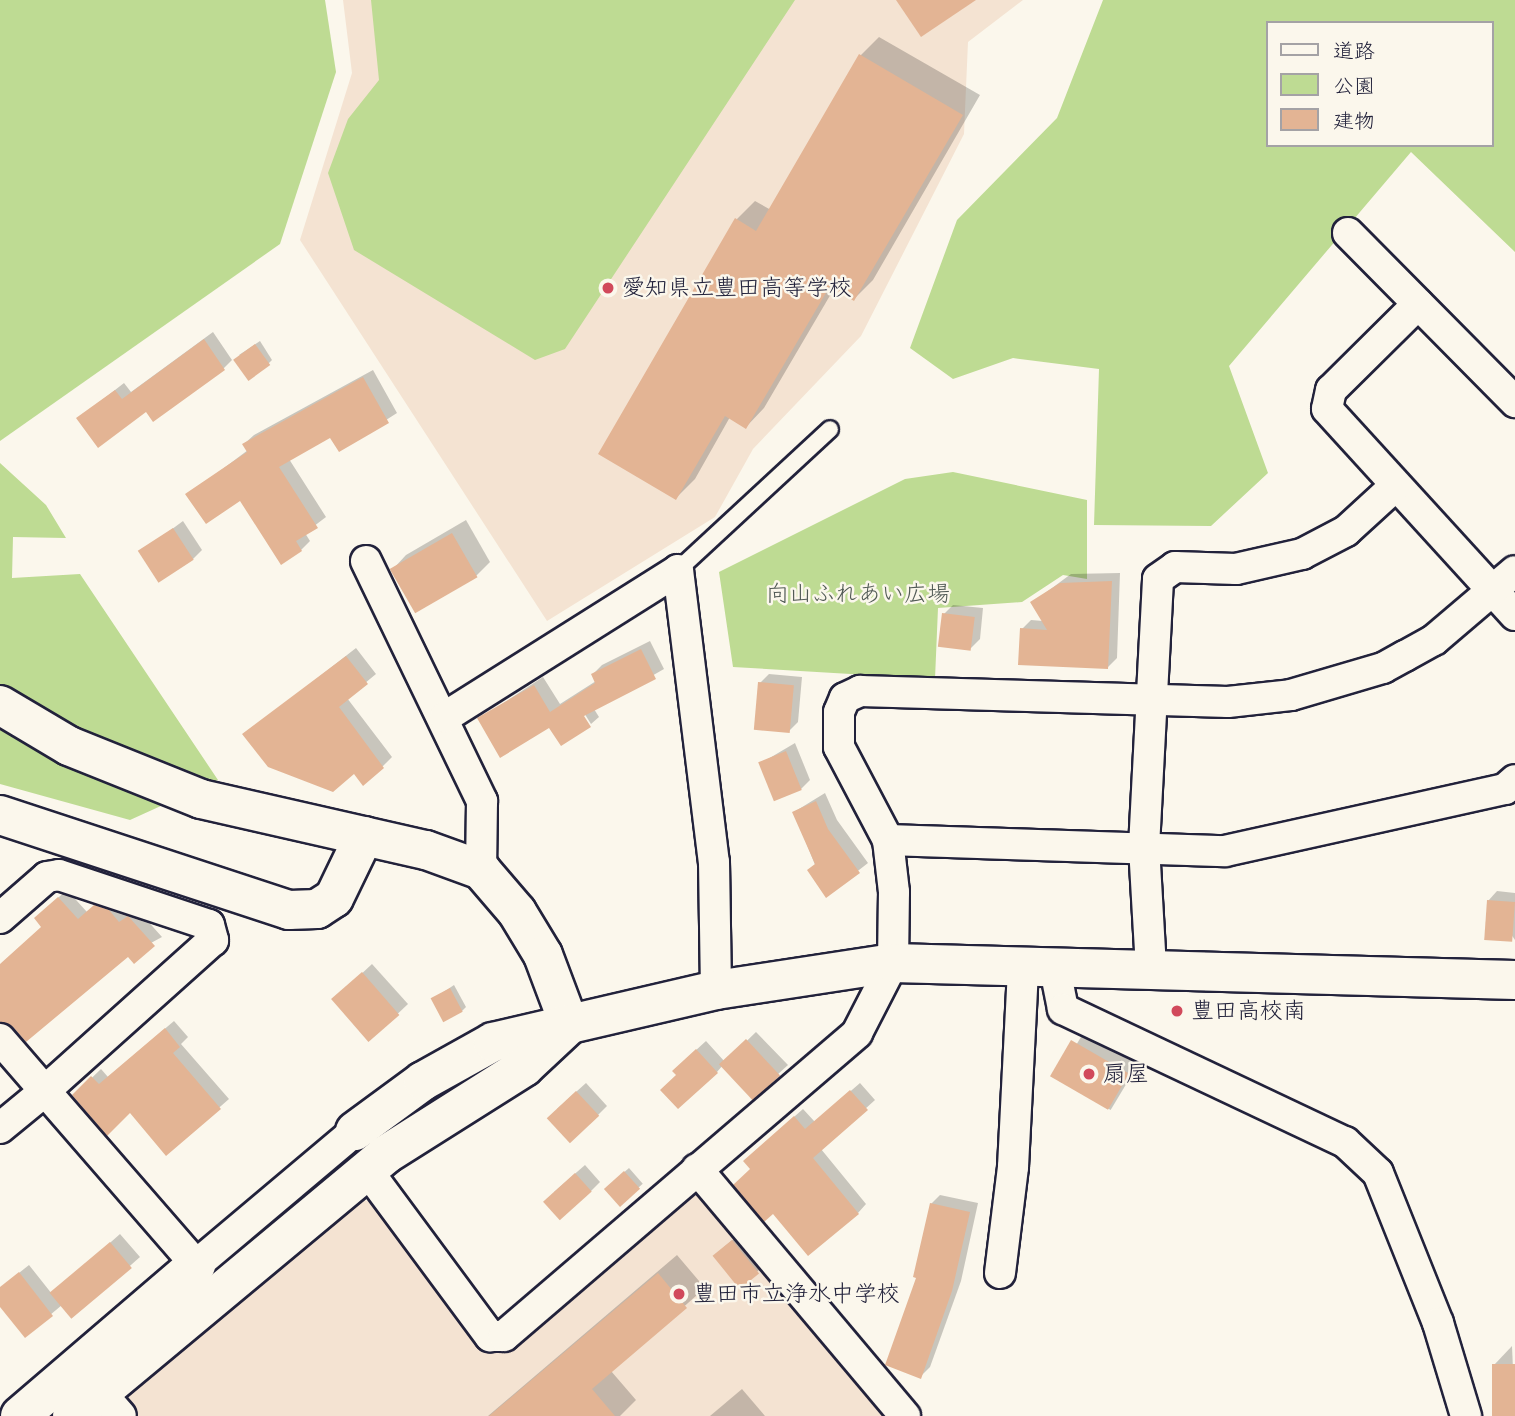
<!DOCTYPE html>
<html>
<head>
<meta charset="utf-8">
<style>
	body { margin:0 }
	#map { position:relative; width:1515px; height:1416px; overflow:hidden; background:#fbf7ec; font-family:"Architects Daughter","Klee One",sans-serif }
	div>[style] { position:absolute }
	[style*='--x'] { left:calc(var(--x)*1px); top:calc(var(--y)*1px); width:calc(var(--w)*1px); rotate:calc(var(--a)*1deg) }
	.built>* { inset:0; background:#f4e3d2 }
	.green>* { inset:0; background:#bedb93 }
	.shadow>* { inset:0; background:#0003; transform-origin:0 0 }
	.building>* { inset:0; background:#e3b494; transform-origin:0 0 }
	.roads { filter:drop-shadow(2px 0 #22223b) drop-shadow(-2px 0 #22223b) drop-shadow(0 2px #22223b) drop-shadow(0 -2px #22223b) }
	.lane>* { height:16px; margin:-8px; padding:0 8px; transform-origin:8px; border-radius:8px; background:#fbf7ec }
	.street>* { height:30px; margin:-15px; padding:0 15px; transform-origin:15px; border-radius:15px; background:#fbf7ec }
	.secondary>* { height:38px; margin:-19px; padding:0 19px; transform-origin:19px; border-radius:19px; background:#fbf7ec }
	.dots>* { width:19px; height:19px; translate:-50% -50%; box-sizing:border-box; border:4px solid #fbf7ec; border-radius:50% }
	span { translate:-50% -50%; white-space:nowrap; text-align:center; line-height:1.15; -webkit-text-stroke:5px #fbf7ec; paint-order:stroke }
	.poi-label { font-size:23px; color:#22223b }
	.left { translate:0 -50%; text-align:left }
	.park-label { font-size:23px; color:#515a55 }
	.legend { position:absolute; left:1266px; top:21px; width:228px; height:126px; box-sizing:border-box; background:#fbf7ec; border:2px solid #a4a2a5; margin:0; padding:9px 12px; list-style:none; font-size:21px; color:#22223b }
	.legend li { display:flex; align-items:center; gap:14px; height:35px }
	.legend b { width:35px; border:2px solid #a4a2a5 }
</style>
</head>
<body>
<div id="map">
	<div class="built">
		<div style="clip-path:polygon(343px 0,1023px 0,968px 42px,964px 134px,861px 336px,753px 449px,715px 517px,547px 621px,300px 240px,352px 73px)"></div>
		<div style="clip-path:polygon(682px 1193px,705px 1194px,890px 1416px,133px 1416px,128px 1409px,129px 1387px,354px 1197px,374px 1203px,484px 1345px,504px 1352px)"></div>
	</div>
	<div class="green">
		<div style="clip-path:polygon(0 0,325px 0,336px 72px,280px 244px,0 441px)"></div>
		<div style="clip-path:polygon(371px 0,795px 0,565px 349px,535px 360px,354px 250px,328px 173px,348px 119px,379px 80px)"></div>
		<div style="clip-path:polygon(evenodd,1103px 0,1515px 0,1515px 252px,1411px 152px,1229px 366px,1268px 473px,1211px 526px,1094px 525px,1099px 369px,1013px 358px,953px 379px,910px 348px,957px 220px,1057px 118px,1103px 0,1268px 23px,1492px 23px,1492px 145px,1268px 145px,1268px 23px)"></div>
		<div style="clip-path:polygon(0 463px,46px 505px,66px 538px,13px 537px,12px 578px,80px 574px,218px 780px,130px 820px,0 784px)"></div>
		<div style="clip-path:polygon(953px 472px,1087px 500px,1087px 579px,1063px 575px,1022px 602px,938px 608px,935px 679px,733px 667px,719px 572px,905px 479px)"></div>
	</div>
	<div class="shadow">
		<div style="clip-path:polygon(879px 37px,980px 95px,873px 280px,854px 299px,835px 287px,764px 408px,746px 427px,730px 417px,695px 479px,676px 498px,737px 219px,755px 201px,771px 210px,861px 55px)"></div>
		<div style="clip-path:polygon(213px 332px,232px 360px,224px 368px,146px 410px,79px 418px,124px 383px,131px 392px)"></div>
		<div style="clip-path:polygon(260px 341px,272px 360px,268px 364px,239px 355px)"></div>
		<div style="clip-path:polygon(373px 370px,397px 413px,339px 450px,331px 435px,289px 459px,326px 517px,305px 533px,310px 541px,301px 550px,241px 498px,188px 495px,248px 450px,244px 444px,254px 435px)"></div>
		<div style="clip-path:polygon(466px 520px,490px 562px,476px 576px,393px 569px,406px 555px)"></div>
		<div style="clip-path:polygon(183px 521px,202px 550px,193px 559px,141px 552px)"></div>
		<div style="clip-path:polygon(1120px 573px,1117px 658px,1108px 667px,1022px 629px,1031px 620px,1043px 621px,1033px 602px,1071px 574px)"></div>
		<div style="clip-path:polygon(953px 605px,983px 608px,980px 639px,971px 648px,944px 614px)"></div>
		<div style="clip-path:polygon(650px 641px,664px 669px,594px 709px,599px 717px,591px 724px,581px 708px,550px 726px,479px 719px,543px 677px,560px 704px,596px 681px,593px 674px,602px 665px)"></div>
		<div style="clip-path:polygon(356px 648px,376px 674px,347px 698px,392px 757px,383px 766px,355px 772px,252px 729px)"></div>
		<div style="clip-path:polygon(769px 674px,802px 677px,798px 722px,789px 731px,760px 683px)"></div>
		<div style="clip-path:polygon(795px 743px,810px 780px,801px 789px,761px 763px)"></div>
		<div style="clip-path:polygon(825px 793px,837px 820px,868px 863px,827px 895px,794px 812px)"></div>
		<div style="clip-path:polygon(67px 890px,87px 912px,104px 898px,117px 902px,128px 915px,137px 909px,162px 937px,7px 1021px,0 1021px,0 968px,43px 927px,44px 910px)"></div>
		<div style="clip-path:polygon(1497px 891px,1515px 893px,1515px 940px,1488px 901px)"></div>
		<div style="clip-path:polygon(372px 964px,408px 1004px,370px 1040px,343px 991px)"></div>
		<div style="clip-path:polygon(454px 985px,466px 1007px,462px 1011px,433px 999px)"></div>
		<div style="clip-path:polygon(174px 1021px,188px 1037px,181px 1044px,229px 1099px,166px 1154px,130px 1111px,74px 1095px,101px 1069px,108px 1077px)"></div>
		<div style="left:1087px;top:1027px;width:63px;height:59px;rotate:31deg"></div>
		<div style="clip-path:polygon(756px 1032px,788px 1065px,754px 1096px,723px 1065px,717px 1072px,678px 1075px,683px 1062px,706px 1041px,725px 1062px)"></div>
		<div style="clip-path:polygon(586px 1083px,607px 1106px,598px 1115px,557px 1109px)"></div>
		<div style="clip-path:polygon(860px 1083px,875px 1100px,821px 1149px,866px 1204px,858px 1213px,752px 1169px,754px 1152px,803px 1109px,815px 1122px)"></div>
		<div style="clip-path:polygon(585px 1165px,600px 1182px,591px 1191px,554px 1192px)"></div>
		<div style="left:629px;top:1168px;width:21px;height:30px;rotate:49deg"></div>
		<div style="clip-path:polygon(940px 1195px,978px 1203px,961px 1281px,930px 1367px,921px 1376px,919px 1277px,931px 1204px)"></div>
		<div style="clip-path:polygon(741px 1233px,767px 1263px,741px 1286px,724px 1247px)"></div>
		<div style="clip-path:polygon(120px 1234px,140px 1257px,72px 1317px,62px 1305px,25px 1336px,0 1304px,0 1288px,29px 1265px,52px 1294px)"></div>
		<div style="clip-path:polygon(677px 1255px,705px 1288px,611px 1371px,636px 1400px,620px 1416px,488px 1416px)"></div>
		<div style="clip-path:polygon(1512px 1346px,1515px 1416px,1493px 1416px,1494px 1365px)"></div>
		<div style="clip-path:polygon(742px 1389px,765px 1416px,710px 1416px)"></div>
	</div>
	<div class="building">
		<div style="clip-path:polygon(896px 0,976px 0,921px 37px)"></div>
		<div style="clip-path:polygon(859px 54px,963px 115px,854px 301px,830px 286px,746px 429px,725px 416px,676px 500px,598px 454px,735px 218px,756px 231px)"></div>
		<div style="clip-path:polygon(204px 339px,225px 370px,153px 422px,146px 412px,98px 448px,76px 418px,115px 390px,122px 399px)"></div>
		<div style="left:255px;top:344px;width:26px;height:27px;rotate:54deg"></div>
		<div style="clip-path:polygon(363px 377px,389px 423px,339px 452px,330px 438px,279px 467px,318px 528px,296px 541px,302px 551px,281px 565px,240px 501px,206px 524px,185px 494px,247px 452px,242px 444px)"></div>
		<div style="left:173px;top:528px;width:38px;height:42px;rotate:57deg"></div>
		<div style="left:452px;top:533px;width:51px;height:72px;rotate:60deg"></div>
		<div style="clip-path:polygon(1112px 581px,1108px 669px,1018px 665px,1020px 628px,1047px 630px,1030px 602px,1060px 583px)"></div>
		<div style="left:942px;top:613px;width:33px;height:34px;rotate:7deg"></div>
		<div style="clip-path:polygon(641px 649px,656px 679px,584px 716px,591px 727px,561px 746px,549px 728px,500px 758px,477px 718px,534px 685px,550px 712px,595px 683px,591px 674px)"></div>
		<div style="clip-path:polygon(346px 656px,368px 684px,339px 707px,384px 768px,363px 786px,354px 774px,333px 792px,268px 767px,242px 734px)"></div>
		<div style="left:758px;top:682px;width:36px;height:48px;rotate:5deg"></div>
		<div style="left:786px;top:751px;width:42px;height:30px;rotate:68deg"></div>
		<div style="clip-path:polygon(816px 801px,828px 829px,860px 873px,826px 898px,807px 870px,815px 864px,792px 812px)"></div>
		<div style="clip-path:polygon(58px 897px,78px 919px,94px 905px,109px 910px,119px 922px,128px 916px,155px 946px,134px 964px,128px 957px,26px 1042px,13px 1027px,0 1022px,0 964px,41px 927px,34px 918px)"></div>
		<div style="left:1487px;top:900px;width:28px;height:40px;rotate:4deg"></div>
		<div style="left:362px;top:972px;width:57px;height:41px;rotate:49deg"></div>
		<div style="left:450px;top:988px;width:27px;height:22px;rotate:62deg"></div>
		<div style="clip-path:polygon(165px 1028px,180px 1047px,173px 1053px,221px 1109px,166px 1156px,130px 1113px,107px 1136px,72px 1095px,91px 1076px,99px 1084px)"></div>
		<div style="left:746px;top:1039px;width:50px;height:37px;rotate:47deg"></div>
		<div style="left:1071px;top:1040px;width:67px;height:42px;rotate:30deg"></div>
		<div style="clip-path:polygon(696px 1049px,718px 1073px,678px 1109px,660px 1090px,676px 1075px,672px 1071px)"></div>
		<div style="clip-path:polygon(850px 1090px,868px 1110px,813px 1158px,859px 1214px,808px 1256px,773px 1214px,764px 1222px,733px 1185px,750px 1169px,743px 1161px,794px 1116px,805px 1129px)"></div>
		<div style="left:576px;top:1091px;width:34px;height:40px;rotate:47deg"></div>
		<div style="left:624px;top:1171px;width:24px;height:27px;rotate:48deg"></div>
		<div style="left:575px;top:1173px;width:25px;height:43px;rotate:48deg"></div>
		<div style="clip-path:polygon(930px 1203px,970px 1212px,952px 1291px,921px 1379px,885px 1365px,916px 1278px,913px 1277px)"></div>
		<div style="left:732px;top:1240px;width:43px;height:25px;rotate:51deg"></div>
		<div style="left:110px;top:1242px;width:34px;height:79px;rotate:50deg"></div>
		<div style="clip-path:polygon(19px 1272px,53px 1316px,25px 1338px,0 1307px,0 1287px)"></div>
		<div style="clip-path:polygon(658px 1273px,687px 1308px,592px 1389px,615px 1416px,489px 1416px)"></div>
		<div style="left:1492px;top:1364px;width:23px;height:52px"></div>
	</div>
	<div class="roads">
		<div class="lane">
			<div style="--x:678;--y:570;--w:207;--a:-42.8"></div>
		</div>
		<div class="street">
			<div style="--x:1348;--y:233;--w:238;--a:45.3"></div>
			<div style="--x:1418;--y:304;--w:122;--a:135.3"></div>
			<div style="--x:1331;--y:390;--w:19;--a:102"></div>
			<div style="--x:1327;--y:409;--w:279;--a:47.6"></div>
			<div style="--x:366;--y:561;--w:267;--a:64.2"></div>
			<div style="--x:482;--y:801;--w:69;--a:90.8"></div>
			<div style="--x:445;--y:717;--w:275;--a:-32.2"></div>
			<div style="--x:678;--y:570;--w:294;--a:83"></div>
			<div style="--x:714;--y:862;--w:128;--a:89.1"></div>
			<div style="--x:888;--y:840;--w:337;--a:1.9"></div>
			<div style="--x:1225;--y:851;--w:287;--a:-12.5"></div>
			<div style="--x:1505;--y:789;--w:13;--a:-42"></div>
			<div style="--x:0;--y:918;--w:62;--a:-41.1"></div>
			<div style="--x:47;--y:877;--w:12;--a:-9"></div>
			<div style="--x:59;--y:875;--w:158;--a:18.4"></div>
			<div style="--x:209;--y:925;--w:16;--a:75"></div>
			<div style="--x:213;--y:940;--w:226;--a:138.1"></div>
			<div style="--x:45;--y:1091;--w:69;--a:-130.9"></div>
			<div style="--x:1151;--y:968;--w:121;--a:-93.3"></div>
			<div style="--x:1144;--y:847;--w:268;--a:-87"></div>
			<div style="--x:1158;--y:579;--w:21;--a:-35"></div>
			<div style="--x:1175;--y:567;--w:61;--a:1.9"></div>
			<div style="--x:1236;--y:569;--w:68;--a:-12.8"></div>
			<div style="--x:1302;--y:554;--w:50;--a:-27.6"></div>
			<div style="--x:1346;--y:531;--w:65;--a:-42.5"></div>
			<div style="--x:1055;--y:969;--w:41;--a:78.7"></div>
			<div style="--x:1063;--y:1009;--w:312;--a:25.3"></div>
			<div style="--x:1345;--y:1142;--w:45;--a:43.2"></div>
			<div style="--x:1378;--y:1173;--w:162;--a:68.2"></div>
			<div style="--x:1438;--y:1323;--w:97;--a:73.2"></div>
			<div style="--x:0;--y:1128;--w:58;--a:-39.4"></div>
			<div style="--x:45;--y:1091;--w:230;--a:49"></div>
			<div style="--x:196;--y:1265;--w:208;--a:-40.1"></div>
			<div style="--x:697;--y:1169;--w:323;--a:49.9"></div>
			<div style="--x:367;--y:1170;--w:207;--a:53.5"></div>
			<div style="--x:490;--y:1336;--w:14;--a:0"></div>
			<div style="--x:504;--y:1336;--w:465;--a:-40.6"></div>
			<div style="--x:857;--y:1033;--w:79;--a:-62.8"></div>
			<div style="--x:893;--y:963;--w:71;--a:-89.2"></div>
			<div style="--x:894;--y:892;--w:52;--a:-96.6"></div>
			<div style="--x:888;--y:840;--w:105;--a:-117.8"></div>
			<div style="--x:839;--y:747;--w:35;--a:-90"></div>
			<div style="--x:839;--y:712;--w:15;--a:-67"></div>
			<div style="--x:845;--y:698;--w:17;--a:-25"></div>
			<div style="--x:860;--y:691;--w:368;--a:1.7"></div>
			<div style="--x:1228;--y:702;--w:63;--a:-6.3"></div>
			<div style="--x:1291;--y:695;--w:96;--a:-16.4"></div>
			<div style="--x:1383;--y:668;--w:25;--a:-29"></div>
			<div style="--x:1405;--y:656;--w:33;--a:-29"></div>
			<div style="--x:1434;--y:640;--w:106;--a:-40.4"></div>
			<div style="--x:1000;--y:1273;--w:107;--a:-83"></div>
			<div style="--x:1013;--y:1167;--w:200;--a:-87.1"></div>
			<div style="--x:101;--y:1393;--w:30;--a:49"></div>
		</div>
		<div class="secondary">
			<div style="--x:0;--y:705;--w:80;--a:30.7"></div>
			<div style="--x:69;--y:746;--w:142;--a:21.9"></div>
			<div style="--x:201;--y:799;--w:231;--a:12.8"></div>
			<div style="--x:426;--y:850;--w:59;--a:20"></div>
			<div style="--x:481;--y:870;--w:55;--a:49.4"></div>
			<div style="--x:517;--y:912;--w:50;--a:58.8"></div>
			<div style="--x:543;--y:955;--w:74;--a:69.4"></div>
			<div style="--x:0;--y:815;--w:304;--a:18.2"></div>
			<div style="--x:289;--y:910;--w:28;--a:-2"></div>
			<div style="--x:317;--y:909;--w:20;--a:-33"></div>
			<div style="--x:334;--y:898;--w:69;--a:-64.2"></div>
			<div style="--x:355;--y:1131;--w:84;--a:-36.3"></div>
			<div style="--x:423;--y:1081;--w:80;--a:-29.1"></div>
			<div style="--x:493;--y:1042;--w:229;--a:-13.1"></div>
			<div style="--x:716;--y:990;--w:179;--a:-8.7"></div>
			<div style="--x:893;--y:963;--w:622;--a:1.57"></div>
			<div style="--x:20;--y:1416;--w:232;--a:-40.6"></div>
			<div style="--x:72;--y:1416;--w:408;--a:-39.8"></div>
			<div style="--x:385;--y:1155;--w:165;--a:-32.3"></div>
			<div style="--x:524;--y:1067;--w:60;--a:-43"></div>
		</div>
	</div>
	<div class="dots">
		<div style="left:608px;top:288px;background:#d1495b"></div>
		<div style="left:1177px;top:1011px;background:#d1495b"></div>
		<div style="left:1089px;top:1074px;background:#d1495b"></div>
		<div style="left:679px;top:1294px;background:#d1495b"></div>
	</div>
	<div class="poi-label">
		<span class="left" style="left:622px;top:288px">愛知県立豊田高等学校</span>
		<span class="left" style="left:1191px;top:1011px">豊田高校南</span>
		<span class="left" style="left:1103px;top:1074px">扇屋</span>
		<span class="left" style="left:693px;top:1294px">豊田市立浄水中学校</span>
	</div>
	<div class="park-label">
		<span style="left:858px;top:594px">向山ふれあい広場</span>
	</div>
	<ul class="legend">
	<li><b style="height:9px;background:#fbf7ec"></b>道路</li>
	<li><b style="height:19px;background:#bedb93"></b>公園</li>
	<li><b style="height:19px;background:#e3b494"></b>建物</li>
	</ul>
</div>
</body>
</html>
